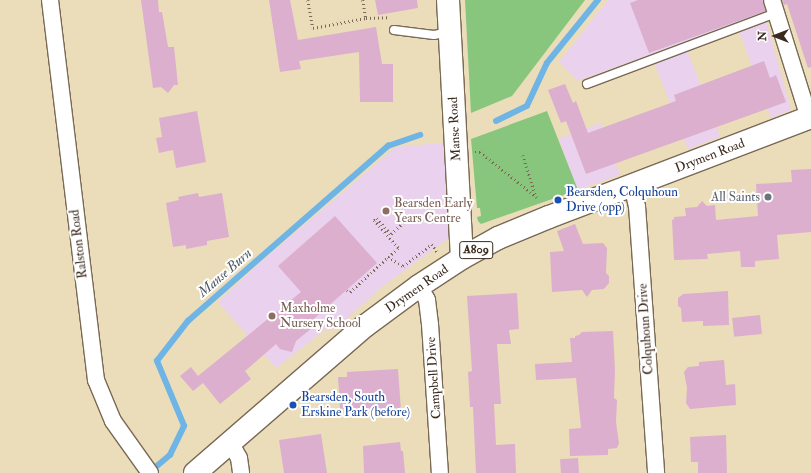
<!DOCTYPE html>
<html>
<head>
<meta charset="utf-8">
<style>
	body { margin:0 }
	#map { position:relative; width:811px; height:473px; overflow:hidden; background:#ebddba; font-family:"IM FELL Double Pica",serif }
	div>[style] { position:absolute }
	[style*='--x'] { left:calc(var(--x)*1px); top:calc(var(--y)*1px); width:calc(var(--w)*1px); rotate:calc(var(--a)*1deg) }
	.built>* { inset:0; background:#ead1ed; transform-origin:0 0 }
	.green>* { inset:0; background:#87c67c }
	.stream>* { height:5.5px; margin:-2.75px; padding:0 2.75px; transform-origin:2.75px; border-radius:2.75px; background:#6eb4e5 }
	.building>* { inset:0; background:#dbafcd; transform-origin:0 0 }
	.path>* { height:2.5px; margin-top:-1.25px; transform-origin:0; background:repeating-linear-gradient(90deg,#796955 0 1px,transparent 0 4px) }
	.roads { filter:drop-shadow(1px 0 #796955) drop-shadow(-1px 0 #796955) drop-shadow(0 1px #796955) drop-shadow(0 -1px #796955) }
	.lane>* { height:8px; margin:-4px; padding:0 4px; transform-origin:4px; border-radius:4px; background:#fff }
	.street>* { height:16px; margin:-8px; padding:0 8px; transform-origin:8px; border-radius:8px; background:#fff }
	.secondary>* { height:22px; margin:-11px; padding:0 11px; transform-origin:11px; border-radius:11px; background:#fff }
	.primary>* { height:22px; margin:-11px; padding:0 11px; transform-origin:11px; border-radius:11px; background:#fff }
	.dots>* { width:11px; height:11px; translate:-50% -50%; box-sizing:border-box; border:2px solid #fff; border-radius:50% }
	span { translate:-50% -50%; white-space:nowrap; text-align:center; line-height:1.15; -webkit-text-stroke:4px #fff; paint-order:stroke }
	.shield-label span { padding:1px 3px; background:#fff; border:1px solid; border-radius:3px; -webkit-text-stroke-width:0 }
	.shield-label { font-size:12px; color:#3b2a1e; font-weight:700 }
	.street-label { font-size:13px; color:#3b2a1e }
	.transit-label { font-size:13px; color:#164399 }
	.left { translate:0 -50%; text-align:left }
	.worship-label { font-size:13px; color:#5b616d }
	.right { translate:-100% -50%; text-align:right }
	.education-label { font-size:13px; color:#785e54 }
	.water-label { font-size:14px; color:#4d5a64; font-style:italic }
	.north { position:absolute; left:755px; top:16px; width:40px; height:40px; -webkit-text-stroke:3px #fff; paint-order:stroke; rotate:270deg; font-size:11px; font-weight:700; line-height:16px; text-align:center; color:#3b2a1e }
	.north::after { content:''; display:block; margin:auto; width:14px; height:18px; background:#3b2a1e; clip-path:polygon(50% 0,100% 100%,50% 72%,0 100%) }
</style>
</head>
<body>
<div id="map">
	<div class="built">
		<div style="clip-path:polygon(608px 0,763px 0,767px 12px,578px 81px,559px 62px)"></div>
		<div style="clip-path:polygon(766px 21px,791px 110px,771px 118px,738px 28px)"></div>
		<div style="left:687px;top:50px;width:93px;height:35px;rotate:69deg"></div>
		<div style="left:601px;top:123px;width:55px;height:45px;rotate:70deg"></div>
		<div style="clip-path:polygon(452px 142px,452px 236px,382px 287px,335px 329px,326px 329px,276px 368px,218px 302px,263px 260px,396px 147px)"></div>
	</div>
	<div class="green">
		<div style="clip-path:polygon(465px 0,585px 0,512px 96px,471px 113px)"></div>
		<div style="clip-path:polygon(547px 111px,578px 190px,481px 224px,478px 221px,477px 217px,481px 216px,480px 208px,477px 208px,471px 139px)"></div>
	</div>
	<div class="stream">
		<div style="--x:496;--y:121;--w:34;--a:-26"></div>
		<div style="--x:527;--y:106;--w:47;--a:-65.1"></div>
		<div style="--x:547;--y:63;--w:81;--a:-51"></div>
		<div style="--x:151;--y:471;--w:25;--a:-40"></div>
		<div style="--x:170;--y:455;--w:32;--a:-64"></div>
		<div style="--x:184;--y:426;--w:70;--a:-112.6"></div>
		<div style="--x:157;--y:361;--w:51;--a:-52.2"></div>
		<div style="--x:188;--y:321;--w:266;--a:-41.2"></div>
		<div style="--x:388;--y:146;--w:34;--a:-19"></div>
	</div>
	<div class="building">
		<div style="clip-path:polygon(141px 0,158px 0,159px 12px,162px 12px,168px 47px,174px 47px,178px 85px,174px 85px,168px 93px,161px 87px,153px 88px)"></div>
		<div style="clip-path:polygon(269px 0,290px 0,298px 40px,376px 27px,382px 64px,393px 64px,393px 102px,360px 102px,359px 52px,299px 61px,301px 69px,280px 72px)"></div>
		<div style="clip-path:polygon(375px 0,417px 0,418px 8px,378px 15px)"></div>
		<div style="clip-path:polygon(638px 0,763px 0,766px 11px,649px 53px,630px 3px)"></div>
		<div style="clip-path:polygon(782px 0,811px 0,811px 67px,808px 68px,787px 4px,784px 5px)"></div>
		<div style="clip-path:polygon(764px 61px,770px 78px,776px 75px,786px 102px,586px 174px,566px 121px,561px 123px,548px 90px,565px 84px,573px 103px,576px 101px,588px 133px,676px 101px,674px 95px)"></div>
		<div style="clip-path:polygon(197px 111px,206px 162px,176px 168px,173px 150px,159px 153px,156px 138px,162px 137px,159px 118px)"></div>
		<div style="clip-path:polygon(811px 169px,811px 232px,777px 235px,779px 259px,755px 261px,755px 267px,741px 267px,740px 251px,707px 254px,708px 259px,674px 260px,672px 220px,674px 219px,674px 217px,686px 216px,685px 208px,697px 207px,702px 201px,707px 206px,715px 205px,716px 220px,758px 216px,756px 184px,792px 182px,791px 170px)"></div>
		<div style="clip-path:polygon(198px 193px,199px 197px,222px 193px,229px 237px,207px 241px,207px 245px,186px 249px,186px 245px,173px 247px,166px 203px,179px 200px,178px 197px)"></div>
		<div style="clip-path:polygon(335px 216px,377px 263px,308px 324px,312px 328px,296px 341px,292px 352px,280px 349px,276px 344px,245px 371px,251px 379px,220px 404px,203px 383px,193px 391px,180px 376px,191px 367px,198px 376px,301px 292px,278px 266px)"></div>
		<div style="clip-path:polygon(575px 224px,583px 244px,603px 243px,607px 248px,606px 273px,609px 276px,609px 283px,604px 289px,592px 290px,587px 297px,582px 290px,552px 292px,550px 252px,564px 251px,557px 231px)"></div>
		<div style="clip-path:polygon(728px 291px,729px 325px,703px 326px,703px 321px,682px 322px,681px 308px,678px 306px,678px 298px,683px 294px)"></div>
		<div style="clip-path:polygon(517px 293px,519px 329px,509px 330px,511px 344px,497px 344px,501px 404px,494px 404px,496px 445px,515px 444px,516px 473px,476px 473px,473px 407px,470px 407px,468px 372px,472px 371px,467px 296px)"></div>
		<div style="left:760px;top:315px;width:19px;height:28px;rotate:84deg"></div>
		<div style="clip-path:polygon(613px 331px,615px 370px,614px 398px,617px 400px,616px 422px,619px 443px,617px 448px,608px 449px,608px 455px,570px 456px,569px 429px,581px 428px,576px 378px,536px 380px,535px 364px,572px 362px,570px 338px,575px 338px,575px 336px,579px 335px,582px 332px)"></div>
		<div style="clip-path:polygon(724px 360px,726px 385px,735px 384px,736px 405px,690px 409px,686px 403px,687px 388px,684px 372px,688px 367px,699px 366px,699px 362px)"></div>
		<div style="clip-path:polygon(398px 369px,401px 410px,348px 413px,347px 408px,340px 409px,338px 377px,347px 377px,347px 372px)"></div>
		<div style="clip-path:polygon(321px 434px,327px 473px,284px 473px,279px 440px)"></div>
		<div style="clip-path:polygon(726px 435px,727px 473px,698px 473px,698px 462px,691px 462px,690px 437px)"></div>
		<div style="clip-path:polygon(400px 442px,401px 451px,403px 451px,405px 473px,364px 473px,363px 446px)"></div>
		<div style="left:578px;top:458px;width:15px;height:18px;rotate:86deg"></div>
	</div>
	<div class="path">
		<div style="--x:308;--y:0;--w:28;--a:80"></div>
		<div style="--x:313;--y:28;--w:54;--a:-10.7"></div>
		<div style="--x:366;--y:18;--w:23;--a:-2"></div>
		<div style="--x:363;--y:0;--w:18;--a:81"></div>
		<div style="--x:475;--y:152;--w:5;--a:0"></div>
		<div style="--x:480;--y:152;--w:75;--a:38.5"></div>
		<div style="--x:523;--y:155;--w:44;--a:72.8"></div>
		<div style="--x:388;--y:257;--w:17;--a:31"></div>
		<div style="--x:403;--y:266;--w:36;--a:-37"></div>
		<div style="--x:432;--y:244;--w:9;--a:58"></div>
		<div style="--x:347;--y:290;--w:4;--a:34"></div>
		<div style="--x:350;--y:292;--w:65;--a:-42.5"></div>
		<div style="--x:398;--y:248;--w:37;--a:-131"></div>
		<div style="--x:374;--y:220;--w:4;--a:-34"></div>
		<div style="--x:377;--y:218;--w:21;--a:49"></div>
		<div style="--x:391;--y:234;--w:25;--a:-43"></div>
	</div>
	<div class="roads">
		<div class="lane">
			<div style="--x:394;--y:30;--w:40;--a:7.1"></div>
			<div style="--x:434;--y:35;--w:15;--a:-11"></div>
			<div style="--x:587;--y:84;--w:202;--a:-20.6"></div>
		</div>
		<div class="street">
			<div style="--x:50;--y:0;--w:383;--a:83.1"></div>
			<div style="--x:96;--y:380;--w:44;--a:67.5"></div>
			<div style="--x:113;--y:421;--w:64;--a:54.6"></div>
			<div style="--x:772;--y:0;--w:124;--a:72.6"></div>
			<div style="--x:632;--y:185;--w:22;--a:77"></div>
			<div style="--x:637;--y:206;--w:268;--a:85.9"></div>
			<div style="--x:419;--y:286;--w:16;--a:60"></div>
			<div style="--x:427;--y:300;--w:24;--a:83"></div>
			<div style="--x:430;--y:324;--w:149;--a:86.2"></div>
			<div style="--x:230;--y:442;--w:18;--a:61"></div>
			<div style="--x:239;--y:458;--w:15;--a:82"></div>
		</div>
		<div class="secondary">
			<div style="--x:448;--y:0;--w:258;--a:86.9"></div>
		</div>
		<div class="primary">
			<div style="--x:195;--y:473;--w:225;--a:-40.9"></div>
			<div style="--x:365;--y:326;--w:67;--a:-36.5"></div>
			<div style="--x:419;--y:286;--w:51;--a:-33.1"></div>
			<div style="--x:462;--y:258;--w:41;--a:-29.1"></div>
			<div style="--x:498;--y:238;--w:55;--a:-22.4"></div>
			<div style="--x:549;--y:217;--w:280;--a:-20.9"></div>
		</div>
	</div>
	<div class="dots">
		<div style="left:768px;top:197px;background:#6b7280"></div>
		<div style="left:558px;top:200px;background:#1a4fb4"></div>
		<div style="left:386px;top:211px;background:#8d6e63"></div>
		<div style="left:272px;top:316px;background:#8d6e63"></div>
		<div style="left:293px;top:405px;background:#1a4fb4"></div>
	</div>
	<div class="shield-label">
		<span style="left:476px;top:250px">A809</span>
	</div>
	<div class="street-label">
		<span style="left:455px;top:129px;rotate:-93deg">Manse Road</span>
		<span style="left:710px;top:156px;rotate:-21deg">Drymen Road</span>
		<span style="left:79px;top:244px;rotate:-97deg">Ralston Road</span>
		<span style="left:417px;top:289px;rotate:-35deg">Drymen Road</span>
		<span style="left:646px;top:329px;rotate:-94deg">Colquhoun Drive</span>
		<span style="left:434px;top:378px;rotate:-94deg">Campbell Drive</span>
	</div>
	<div class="transit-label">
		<span class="left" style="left:566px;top:200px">Bearsden, Colquhoun<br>Drive (opp)</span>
		<span class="left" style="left:301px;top:405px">Bearsden, South<br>Erskine Park (before)</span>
	</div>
	<div class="worship-label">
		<span class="right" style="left:760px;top:197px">All Saints</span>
	</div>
	<div class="education-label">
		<span class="left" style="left:394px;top:211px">Bearsden Early<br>Years Centre</span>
		<span class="left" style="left:280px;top:316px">Maxholme<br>Nursery School</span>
	</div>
	<div class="water-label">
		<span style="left:225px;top:273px;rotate:-41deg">Manse Burn</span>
	</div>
	<div class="north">N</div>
</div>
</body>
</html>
